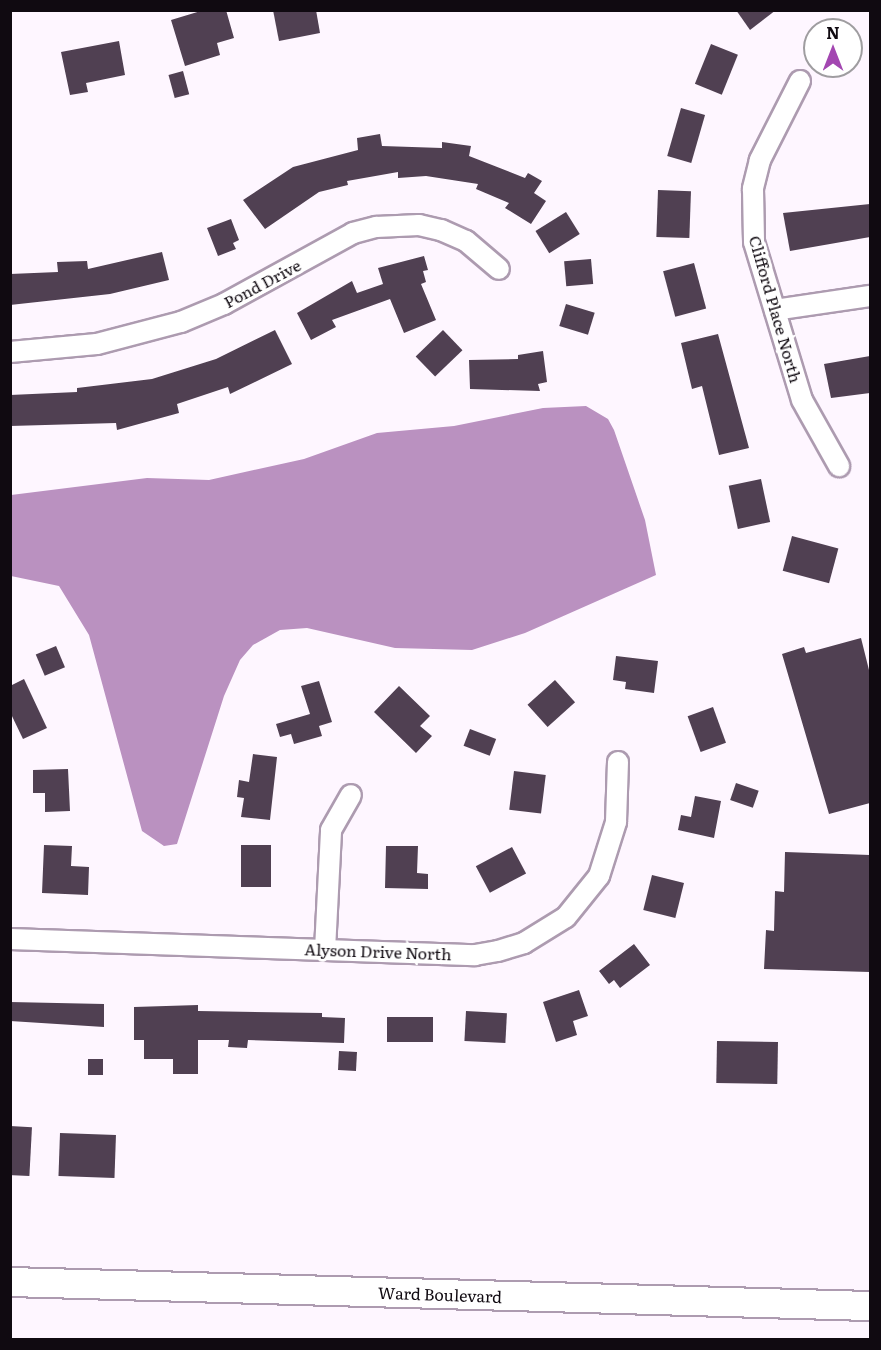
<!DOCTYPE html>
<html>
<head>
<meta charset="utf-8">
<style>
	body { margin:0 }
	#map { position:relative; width:881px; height:1350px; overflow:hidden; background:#fef6ff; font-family:Literata,serif }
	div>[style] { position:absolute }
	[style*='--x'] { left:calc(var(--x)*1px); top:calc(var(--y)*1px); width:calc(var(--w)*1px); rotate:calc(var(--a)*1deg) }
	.water>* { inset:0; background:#ba91c0 }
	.building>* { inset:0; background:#504052; transform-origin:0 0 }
	.roads { filter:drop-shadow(2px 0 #ad9bb0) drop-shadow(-2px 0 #ad9bb0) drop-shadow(0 2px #ad9bb0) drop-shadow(0 -2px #ad9bb0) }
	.minor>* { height:20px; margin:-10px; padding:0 10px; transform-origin:10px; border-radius:10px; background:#fff }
	.secondary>* { height:28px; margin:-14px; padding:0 14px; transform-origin:14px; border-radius:14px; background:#fff }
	span { translate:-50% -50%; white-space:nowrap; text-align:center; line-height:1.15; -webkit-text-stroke:6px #fff; paint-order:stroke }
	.street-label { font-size:16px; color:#100a11 }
	.frame { position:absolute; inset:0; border:12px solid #100a11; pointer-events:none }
	.north { position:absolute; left:803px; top:18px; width:60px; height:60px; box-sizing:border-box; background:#fff; border:2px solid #9f9da0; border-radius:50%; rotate:0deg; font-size:16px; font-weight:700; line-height:24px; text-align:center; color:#100a11 }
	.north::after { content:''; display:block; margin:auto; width:21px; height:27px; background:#a347b1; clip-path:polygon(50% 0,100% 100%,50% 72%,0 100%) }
</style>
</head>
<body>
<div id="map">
	<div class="water">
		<div style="clip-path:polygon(586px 406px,608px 419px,614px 430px,645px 520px,656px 575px,525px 633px,472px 650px,395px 648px,307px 628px,280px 630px,253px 645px,240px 660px,224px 696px,177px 844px,164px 846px,142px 831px,89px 635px,59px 586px,11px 576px,11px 495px,147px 478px,209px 480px,304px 459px,377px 433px,454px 426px,543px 408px)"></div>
	</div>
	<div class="building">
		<div style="clip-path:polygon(204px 10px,226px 10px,234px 38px,217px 43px,220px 55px,185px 66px,171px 20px)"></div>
		<div style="clip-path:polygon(273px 10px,316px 10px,320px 33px,279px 41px)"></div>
		<div style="clip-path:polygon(736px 10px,776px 10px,750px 30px)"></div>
		<div style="clip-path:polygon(119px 41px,125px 75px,86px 83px,88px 92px,70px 95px,61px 52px)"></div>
		<div style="left:711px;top:44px;width:29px;height:43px;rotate:22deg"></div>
		<div style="left:183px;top:71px;width:24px;height:15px;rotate:75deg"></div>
		<div style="left:681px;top:108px;width:25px;height:50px;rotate:16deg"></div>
		<div style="clip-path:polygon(380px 134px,382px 146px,442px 148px,442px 142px,471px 146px,469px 156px,525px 178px,528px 173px,542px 181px,534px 193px,546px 201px,531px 224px,505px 208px,509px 203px,476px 189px,478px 184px,426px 176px,398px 178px,398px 172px,347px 181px,348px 185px,319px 192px,265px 229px,243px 200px,293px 167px,358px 150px,357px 138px)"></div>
		<div style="left:658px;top:190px;width:33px;height:47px;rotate:2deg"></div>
		<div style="clip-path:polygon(870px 204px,870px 237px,790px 251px,783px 213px)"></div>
		<div style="left:566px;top:212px;width:26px;height:36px;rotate:58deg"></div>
		<div style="clip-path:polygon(231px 219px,239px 240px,233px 243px,236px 249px,218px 256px,207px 228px)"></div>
		<div style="clip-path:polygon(162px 252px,169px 280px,110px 294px,10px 305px,10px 274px,58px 272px,57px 262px,87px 261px,88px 269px)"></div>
		<div style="clip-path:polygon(424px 256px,428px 270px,423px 271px,426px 282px,421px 284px,436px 320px,404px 333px,390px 299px,332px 320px,336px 327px,311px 340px,297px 313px,352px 281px,357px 293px,383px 284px,378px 268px)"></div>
		<div style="left:591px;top:259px;width:25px;height:27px;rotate:85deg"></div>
		<div style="left:694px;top:263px;width:47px;height:32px;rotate:75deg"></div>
		<div style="left:566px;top:304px;width:30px;height:23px;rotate:17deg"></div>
		<div style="clip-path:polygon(275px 330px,292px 364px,230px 394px,228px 387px,177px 404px,179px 413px,117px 430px,116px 423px,10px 426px,10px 395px,77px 392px,77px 388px,152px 379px,216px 359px)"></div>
		<div style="left:443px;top:330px;width:28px;height:38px;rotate:46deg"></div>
		<div style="clip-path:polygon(718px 334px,749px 448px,719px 455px,702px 386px,692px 389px,681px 343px)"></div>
		<div style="clip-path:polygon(543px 351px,547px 382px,538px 384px,540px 391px,470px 389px,469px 360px,518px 359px,518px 355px)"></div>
		<div style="clip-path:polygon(870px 356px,870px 393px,831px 398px,824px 364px)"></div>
		<div style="left:761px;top:479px;width:44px;height:33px;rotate:78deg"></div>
		<div style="left:792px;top:536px;width:48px;height:36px;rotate:15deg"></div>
		<div style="clip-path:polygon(861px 638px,870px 674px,870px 803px,829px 814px,782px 654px,804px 647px,806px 653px)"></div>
		<div style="left:56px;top:646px;width:23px;height:22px;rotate:67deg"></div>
		<div style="clip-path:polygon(616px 656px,658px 661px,654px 693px,625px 689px,626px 682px,613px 680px)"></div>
		<div style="clip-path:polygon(24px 679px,47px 728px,23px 739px,10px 712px,10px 686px)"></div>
		<div style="left:555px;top:680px;width:30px;height:37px;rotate:48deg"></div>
		<div style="clip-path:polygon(319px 681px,332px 722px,319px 726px,322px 736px,294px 744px,291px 734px,280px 737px,276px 724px,310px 714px,301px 686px)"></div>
		<div style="clip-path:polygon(399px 686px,430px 716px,420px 726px,432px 736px,416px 753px,374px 712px)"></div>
		<div style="left:713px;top:707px;width:38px;height:27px;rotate:70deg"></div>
		<div style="left:470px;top:729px;width:28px;height:18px;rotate:21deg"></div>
		<div style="clip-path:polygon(253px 754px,277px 757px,270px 820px,241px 817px,244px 798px,237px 797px,239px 780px,249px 782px)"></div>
		<div style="clip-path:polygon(68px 769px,70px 811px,45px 812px,45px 793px,33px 793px,33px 770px)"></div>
		<div style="left:514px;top:771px;width:32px;height:39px;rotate:7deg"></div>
		<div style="left:736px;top:783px;width:24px;height:18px;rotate:19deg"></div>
		<div style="clip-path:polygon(695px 796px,721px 801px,714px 838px,678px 830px,681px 815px,691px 817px)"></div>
		<div style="clip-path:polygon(44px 845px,72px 846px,71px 866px,89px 867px,88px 895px,42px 893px)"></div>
		<div style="left:241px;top:845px;width:30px;height:42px"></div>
		<div style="clip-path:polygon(386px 846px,418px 846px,417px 873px,428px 874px,428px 889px,385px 888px)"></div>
		<div style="left:512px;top:847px;width:30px;height:41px;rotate:62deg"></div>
		<div style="clip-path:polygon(785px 852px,870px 855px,870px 972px,764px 969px,766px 930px,774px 931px,775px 891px,784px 892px)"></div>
		<div style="left:652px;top:875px;width:33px;height:36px;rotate:14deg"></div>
		<div style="clip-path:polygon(634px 944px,650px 965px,620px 988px,614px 980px,609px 984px,599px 971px)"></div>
		<div style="clip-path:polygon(579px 990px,588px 1016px,573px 1021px,577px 1035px,556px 1042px,543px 1002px)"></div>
		<div style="clip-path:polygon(10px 1002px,104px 1004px,104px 1027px,10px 1021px)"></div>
		<div style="clip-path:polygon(198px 1005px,198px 1011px,322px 1013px,322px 1017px,345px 1018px,344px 1043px,248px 1040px,247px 1048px,228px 1047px,229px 1040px,198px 1040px,198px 1074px,173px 1074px,173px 1059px,144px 1059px,144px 1040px,134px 1040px,134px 1007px)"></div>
		<div style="left:466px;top:1011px;width:41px;height:30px;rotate:3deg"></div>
		<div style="left:387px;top:1017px;width:46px;height:25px"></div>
		<div style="left:717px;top:1041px;width:61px;height:42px;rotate:1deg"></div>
		<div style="left:339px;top:1051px;width:18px;height:19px;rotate:3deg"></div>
		<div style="left:88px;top:1059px;width:15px;height:16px"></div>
		<div style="left:10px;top:1126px;width:22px;height:49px;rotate:3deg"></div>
		<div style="left:60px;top:1133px;width:56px;height:43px;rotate:2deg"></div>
	</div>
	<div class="roads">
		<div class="minor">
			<div style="--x:800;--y:81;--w:89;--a:116.9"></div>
			<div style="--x:760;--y:160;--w:30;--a:104"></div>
			<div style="--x:753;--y:189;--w:53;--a:88.9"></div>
			<div style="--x:754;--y:242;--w:165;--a:73.1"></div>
			<div style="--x:802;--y:400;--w:76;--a:60.7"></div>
			<div style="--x:775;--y:310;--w:96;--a:-8.4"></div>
			<div style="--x:10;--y:352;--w:87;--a:-5.3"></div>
			<div style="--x:97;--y:344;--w:87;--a:-14.7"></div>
			<div style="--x:181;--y:322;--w:47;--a:-22.7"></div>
			<div style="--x:224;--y:304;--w:147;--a:-28.8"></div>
			<div style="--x:353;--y:233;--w:24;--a:-15"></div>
			<div style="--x:376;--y:227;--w:43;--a:-2.7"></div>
			<div style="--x:419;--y:225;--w:23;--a:13"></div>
			<div style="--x:441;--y:230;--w:27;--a:24"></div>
			<div style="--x:466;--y:241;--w:43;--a:40.3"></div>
			<div style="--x:10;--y:939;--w:465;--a:2"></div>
			<div style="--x:475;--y:955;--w:23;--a:-10"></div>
			<div style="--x:498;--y:951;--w:27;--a:-17"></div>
			<div style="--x:524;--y:943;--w:49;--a:-31.8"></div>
			<div style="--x:566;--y:917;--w:53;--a:-51.2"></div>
			<div style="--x:599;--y:876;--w:57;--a:-72.5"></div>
			<div style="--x:616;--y:822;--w:60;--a:-88.1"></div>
			<div style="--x:325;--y:950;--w:120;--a:-87.1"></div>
			<div style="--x:331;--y:830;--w:40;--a:-60.3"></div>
		</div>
		<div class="secondary">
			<div style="--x:10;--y:1282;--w:860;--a:1.6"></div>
		</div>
	</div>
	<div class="street-label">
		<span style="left:262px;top:283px;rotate:-28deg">Pond Drive</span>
		<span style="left:776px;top:309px;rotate:74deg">Clifford Place North</span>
		<span style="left:378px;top:951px;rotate:2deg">Alyson Drive North</span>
		<span style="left:440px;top:1294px;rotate:2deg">Ward Boulevard</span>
	</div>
	<div class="frame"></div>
	<div class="north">N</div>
</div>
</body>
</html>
